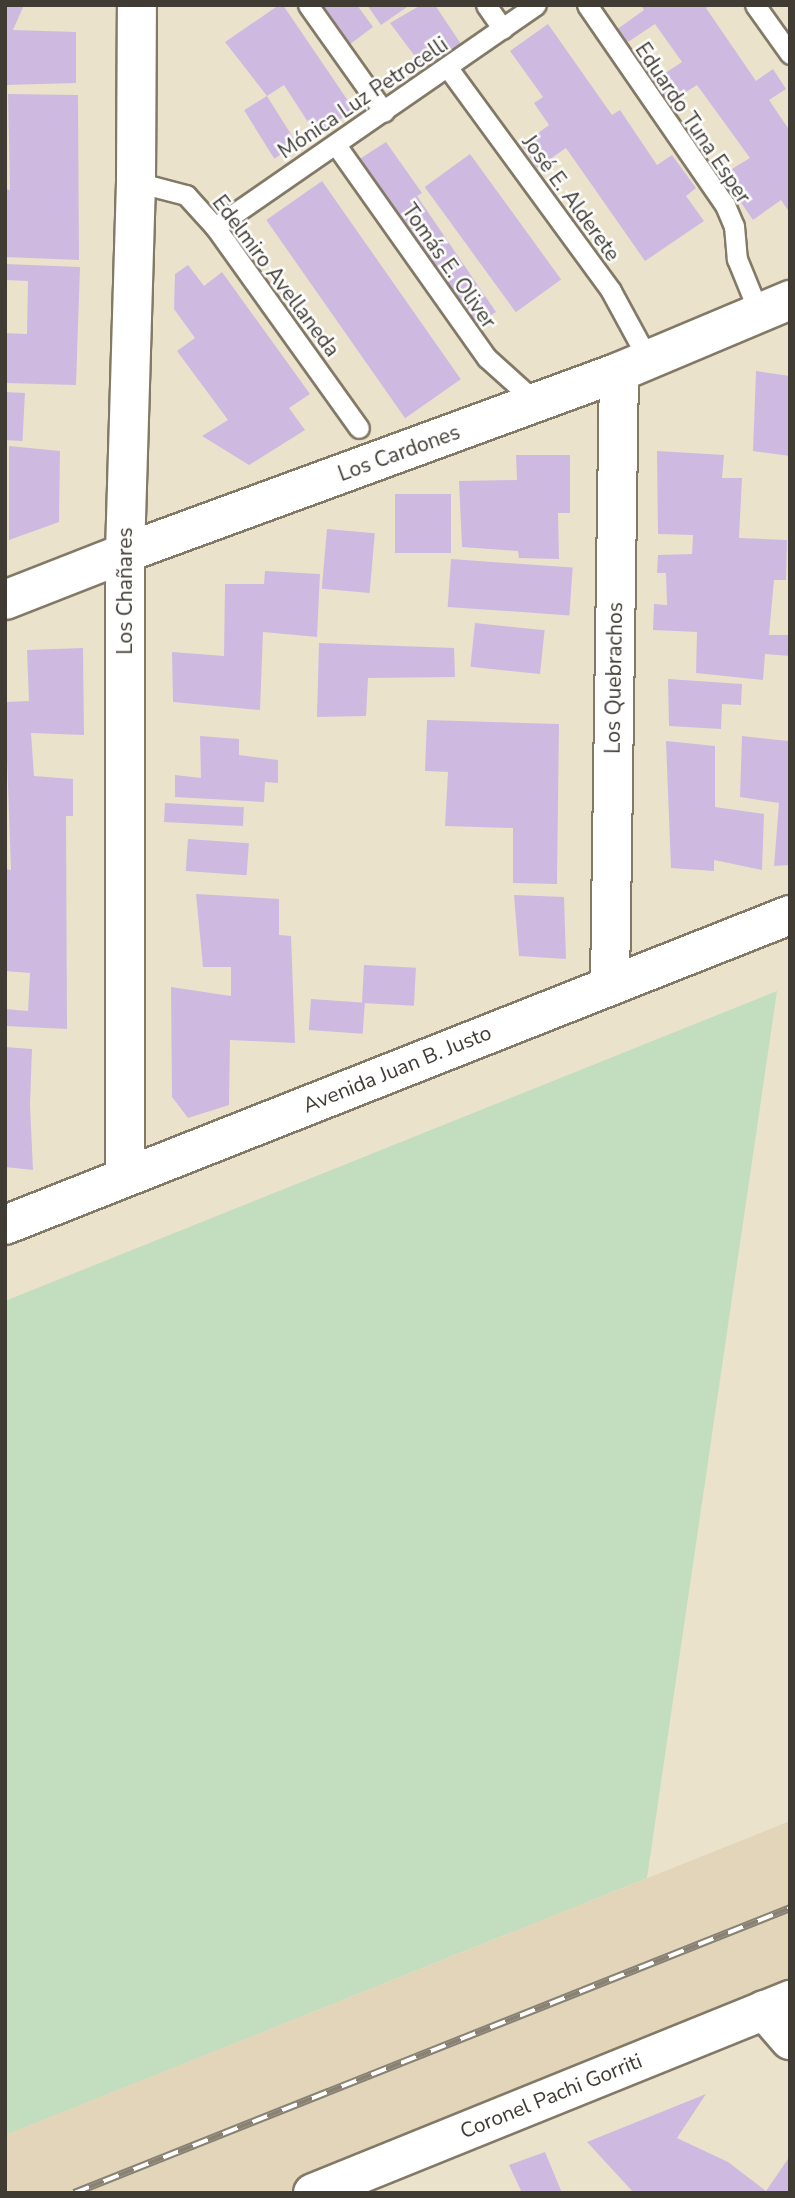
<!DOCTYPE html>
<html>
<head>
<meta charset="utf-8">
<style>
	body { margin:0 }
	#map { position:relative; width:795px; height:2198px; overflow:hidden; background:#ebe2cc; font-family:"Nunito Sans",sans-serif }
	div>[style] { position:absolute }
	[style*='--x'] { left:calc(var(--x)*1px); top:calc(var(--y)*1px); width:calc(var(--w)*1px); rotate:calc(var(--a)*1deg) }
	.built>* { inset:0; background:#e2d5b9 }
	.green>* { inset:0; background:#c2debe }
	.building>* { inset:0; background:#cebae0; transform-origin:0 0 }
	.roads { filter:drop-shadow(2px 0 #827966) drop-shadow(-2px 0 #827966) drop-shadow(0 2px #827966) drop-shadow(0 -2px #827966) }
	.service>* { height:19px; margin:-9.5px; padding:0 9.5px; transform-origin:9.5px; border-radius:9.5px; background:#fff }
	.minor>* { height:38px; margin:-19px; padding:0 19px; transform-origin:19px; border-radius:19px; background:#fff }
	.tertiary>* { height:38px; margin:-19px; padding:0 19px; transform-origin:19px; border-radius:19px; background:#fff }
	.rail>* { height:8px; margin-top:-4px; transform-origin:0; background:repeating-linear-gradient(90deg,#fff 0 16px,#888174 0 32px); box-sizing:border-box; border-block:2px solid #888174 }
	span { translate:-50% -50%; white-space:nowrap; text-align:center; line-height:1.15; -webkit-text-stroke:5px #fff; paint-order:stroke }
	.street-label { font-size:21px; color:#403c34 }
	.frame { position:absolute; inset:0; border:7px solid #403c34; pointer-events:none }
</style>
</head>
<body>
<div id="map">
	<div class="built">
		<div style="clip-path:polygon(790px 1821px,790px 1978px,744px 1996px,313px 2193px,5px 2193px,5px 2135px)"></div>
	</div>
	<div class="green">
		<div style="clip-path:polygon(777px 991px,647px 1878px,5px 2135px,5px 1301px)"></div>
	</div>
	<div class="building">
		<div style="clip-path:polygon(5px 5px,24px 5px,13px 30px,76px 32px,76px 83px,6px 85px)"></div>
		<div style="clip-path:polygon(279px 5px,283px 5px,355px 111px,315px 133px,284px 85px,267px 96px,225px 42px)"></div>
		<div style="clip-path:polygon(319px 5px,357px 5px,373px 27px,349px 45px)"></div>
		<div style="clip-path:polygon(367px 5px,410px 5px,381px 25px)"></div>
		<div style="clip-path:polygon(421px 5px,435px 5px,461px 44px,423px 67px,390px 23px)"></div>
		<div style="clip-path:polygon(641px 5px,711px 5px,706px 8px,756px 81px,773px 69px,786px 89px,769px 100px,790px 131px,790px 213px,781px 200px,753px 220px,722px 175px,750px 158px,697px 85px,669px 103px,653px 81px,682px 62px,655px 24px,625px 44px,616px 30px,644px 10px)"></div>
		<div style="clip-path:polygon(548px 24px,612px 115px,620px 110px,657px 165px,672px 155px,696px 188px,686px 196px,704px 221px,645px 261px,566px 148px,537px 168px,522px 145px,549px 125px,534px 103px,543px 97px,510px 51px)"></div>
		<div style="clip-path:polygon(8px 94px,78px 95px,79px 260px,5px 257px,5px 189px,10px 190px)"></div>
		<div style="left:267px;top:96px;width:57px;height:27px;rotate:58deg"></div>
		<div style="clip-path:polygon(386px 142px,422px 193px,417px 196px,496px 312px,476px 325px,358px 160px)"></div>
		<div style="left:470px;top:154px;width:155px;height:56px;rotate:54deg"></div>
		<div style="left:322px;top:181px;width:242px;height:68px;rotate:55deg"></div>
		<div style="clip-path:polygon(5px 264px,80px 267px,76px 385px,5px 383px,5px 333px,27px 334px,28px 281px,5px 280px)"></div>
		<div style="clip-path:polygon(188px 265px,204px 286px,222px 272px,310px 394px,289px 408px,305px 430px,249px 465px,202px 436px,228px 420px,177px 351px,195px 338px,174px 309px,175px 274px)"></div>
		<div style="clip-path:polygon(756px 371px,790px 376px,790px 456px,753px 451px)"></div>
		<div style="left:5px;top:392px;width:20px;height:48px;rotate:3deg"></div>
		<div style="clip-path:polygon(9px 446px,60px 451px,59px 522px,9px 540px)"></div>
		<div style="clip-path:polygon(657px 451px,724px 455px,722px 478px,742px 478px,739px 538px,787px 540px,786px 580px,774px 580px,769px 635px,790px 635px,790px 656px,765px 654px,763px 680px,696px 673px,697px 632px,653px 630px,654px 604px,667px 605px,666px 573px,657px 573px,658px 555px,692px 554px,693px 535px,658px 534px)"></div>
		<div style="clip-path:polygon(516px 455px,570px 455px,570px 513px,558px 513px,559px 559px,519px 558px,518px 551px,462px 547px,459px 481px,517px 480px)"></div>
		<div style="left:395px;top:494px;width:56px;height:59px"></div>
		<div style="left:327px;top:529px;width:48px;height:60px;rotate:5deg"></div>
		<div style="left:451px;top:559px;width:122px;height:48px;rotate:4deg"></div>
		<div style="clip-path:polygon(265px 571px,320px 574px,317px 637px,263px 632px,260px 710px,173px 702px,172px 652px,224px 656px,225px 584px,264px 584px)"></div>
		<div style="left:475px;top:623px;width:70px;height:44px;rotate:6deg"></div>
		<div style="clip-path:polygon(319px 643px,454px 648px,455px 677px,368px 678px,366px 716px,317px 717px)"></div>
		<div style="clip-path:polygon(83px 648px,84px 735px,31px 733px,34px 776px,73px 779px,73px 816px,66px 816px,67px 1029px,5px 1026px,5px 1009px,28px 1011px,30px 973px,5px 971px,5px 869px,11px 870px,5px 702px,29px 701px,27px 650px)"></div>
		<div style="clip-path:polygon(668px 679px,742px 684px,741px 705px,722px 704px,721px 729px,669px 726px)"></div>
		<div style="clip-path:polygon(427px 720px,559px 724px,557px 884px,513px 883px,513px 828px,445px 826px,448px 772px,425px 771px)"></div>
		<div style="clip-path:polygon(200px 736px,239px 739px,239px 755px,278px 760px,278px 783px,265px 782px,264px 802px,175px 797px,175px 775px,201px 778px)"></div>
		<div style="clip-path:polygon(742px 736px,788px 741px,790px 865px,774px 866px,779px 803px,740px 797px)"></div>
		<div style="clip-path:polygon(666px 741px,715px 746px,715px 807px,764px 814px,762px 870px,714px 860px,714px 871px,671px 868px)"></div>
		<div style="left:165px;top:803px;width:79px;height:19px;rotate:3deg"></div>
		<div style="left:188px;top:839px;width:61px;height:32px;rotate:4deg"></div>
		<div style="clip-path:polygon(196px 894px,279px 899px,279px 935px,291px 936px,295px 1043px,230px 1040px,229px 1105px,188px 1118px,172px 1097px,171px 987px,231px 996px,231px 967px,203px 967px)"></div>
		<div style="clip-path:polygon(514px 895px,564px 897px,566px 959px,519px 956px)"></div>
		<div style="left:364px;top:965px;width:52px;height:38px;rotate:3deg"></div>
		<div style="left:311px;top:999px;width:54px;height:31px;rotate:4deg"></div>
		<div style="clip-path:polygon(5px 1047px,32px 1049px,30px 1105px,33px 1170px,5px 1167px)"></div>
		<div style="clip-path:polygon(706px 2094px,677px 2138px,728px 2162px,766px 2191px,790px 2156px,790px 2193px,634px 2193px,587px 2142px)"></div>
		<div style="clip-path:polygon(545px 2152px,562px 2193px,522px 2193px,509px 2165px)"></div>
	</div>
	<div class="roads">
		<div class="service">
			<div style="--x:308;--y:5;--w:131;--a:54.6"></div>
			<div style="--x:486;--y:5;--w:29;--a:55"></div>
			<div style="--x:587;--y:5;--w:243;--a:55.4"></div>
			<div style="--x:725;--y:205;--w:23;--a:67"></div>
			<div style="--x:734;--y:226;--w:33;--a:85"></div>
			<div style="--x:737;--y:259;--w:58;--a:67.8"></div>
			<div style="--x:755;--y:5;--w:60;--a:54.5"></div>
			<div style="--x:448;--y:68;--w:276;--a:53.8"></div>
			<div style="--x:611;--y:291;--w:80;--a:61.5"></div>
			<div style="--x:336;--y:145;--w:261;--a:54.7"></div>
			<div style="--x:487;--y:358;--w:67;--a:42"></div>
			<div style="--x:136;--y:182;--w:52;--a:14.6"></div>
			<div style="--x:186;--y:195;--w:43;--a:47.8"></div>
			<div style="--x:215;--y:227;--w:247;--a:54.4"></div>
			<div style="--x:215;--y:227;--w:390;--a:-34.7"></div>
		</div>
		<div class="minor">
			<div style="--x:5;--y:600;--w:129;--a:-21.4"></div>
			<div style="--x:125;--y:553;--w:526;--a:-20.12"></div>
			<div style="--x:619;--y:372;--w:186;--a:-22.8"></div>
			<div style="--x:610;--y:984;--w:612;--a:-89.16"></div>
			<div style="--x:125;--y:1177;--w:624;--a:-90"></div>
			<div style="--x:125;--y:553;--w:371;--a:-88.3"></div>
			<div style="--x:136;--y:182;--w:177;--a:-89.7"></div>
			<div style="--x:764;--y:2010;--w:40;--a:49"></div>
			<div style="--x:313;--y:2193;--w:515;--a:-22.03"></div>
		</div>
		<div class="tertiary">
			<div style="--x:5;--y:1225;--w:844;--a:-21.55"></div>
		</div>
	</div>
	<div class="rail">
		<div style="--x:74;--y:2193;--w:771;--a:-21.7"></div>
	</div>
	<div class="street-label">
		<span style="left:363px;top:98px;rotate:-34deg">Mónica Luz Petrocelli</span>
		<span style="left:693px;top:123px;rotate:56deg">Eduardo Tuna Esper</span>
		<span style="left:571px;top:198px;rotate:54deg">José E. Alderete</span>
		<span style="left:449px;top:266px;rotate:55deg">Tomás E. Oliver</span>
		<span style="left:276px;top:276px;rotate:53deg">Edelmiro Avellaneda</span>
		<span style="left:399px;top:453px;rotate:-20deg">Los Cardones</span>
		<span style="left:125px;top:591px;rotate:-90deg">Los Chañares</span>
		<span style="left:614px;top:678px;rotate:-89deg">Los Quebrachos</span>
		<span style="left:397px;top:1069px;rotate:-22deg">Avenida Juan B. Justo</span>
		<span style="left:551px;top:2096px;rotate:-22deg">Coronel Pachi Gorriti</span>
	</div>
	<div class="frame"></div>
</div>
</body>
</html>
